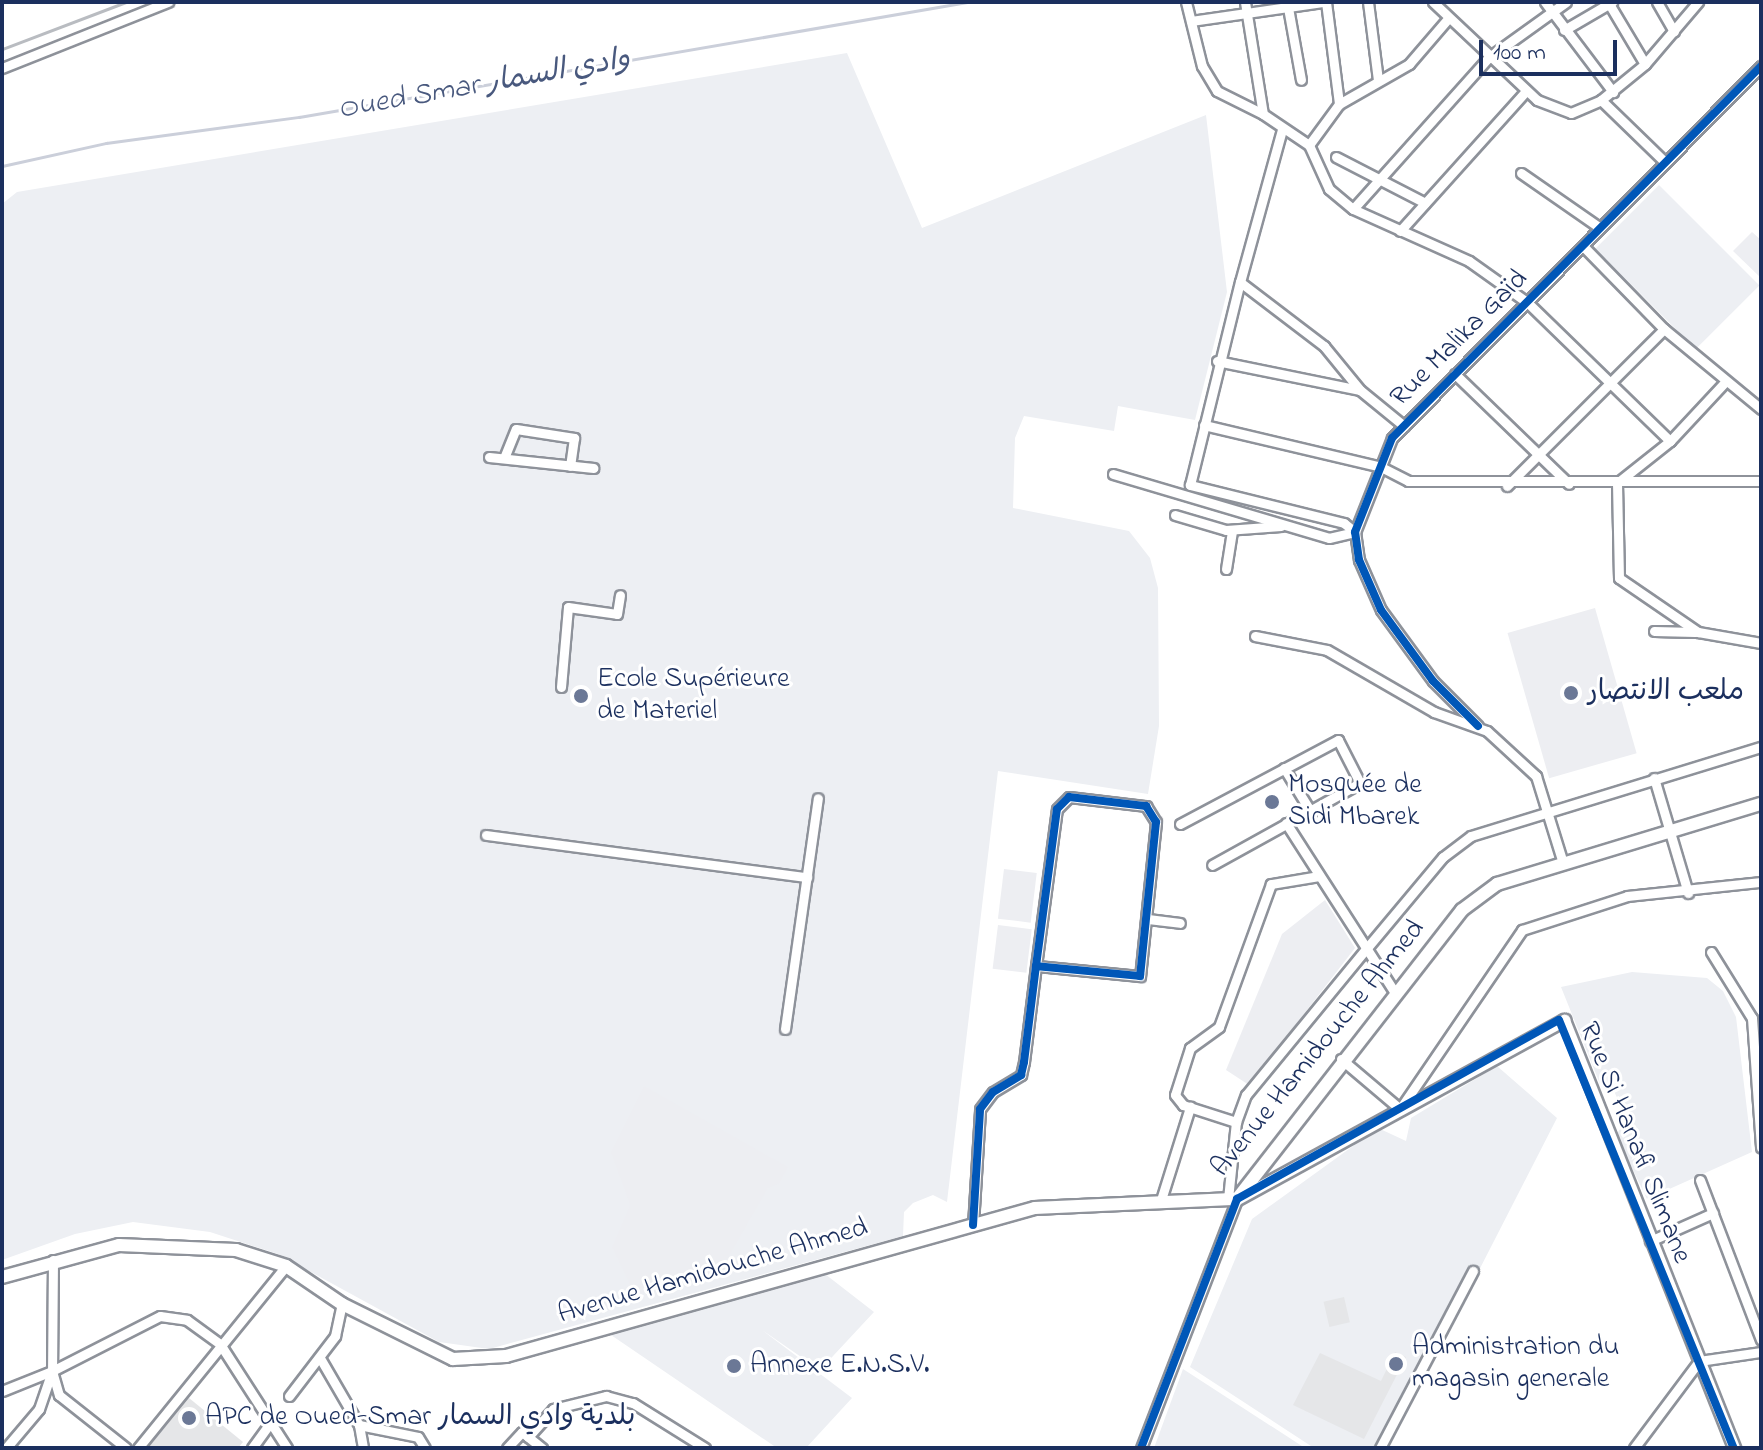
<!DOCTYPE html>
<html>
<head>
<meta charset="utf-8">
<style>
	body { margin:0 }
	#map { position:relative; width:1763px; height:1450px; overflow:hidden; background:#fff; font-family:"Indie Flower","Playpen Sans Arabic",sans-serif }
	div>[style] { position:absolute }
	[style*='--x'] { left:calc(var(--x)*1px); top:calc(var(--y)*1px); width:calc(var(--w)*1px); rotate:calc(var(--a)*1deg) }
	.built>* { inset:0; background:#edeff3; transform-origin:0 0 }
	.green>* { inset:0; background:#edeef2; transform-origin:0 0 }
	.stream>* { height:3px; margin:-1.5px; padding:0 1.5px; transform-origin:1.5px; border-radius:1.5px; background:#cbcfda }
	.building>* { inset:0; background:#e5e6e8; transform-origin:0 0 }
	.roads { filter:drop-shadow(2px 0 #8e929a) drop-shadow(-2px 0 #8e929a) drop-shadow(0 2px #8e929a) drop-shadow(0 -2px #8e929a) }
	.minor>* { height:9px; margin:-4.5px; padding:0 4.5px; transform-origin:4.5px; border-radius:4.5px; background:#fff }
	.tertiary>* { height:11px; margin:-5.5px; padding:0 5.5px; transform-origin:5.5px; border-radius:5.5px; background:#fff }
	.secondary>* { height:12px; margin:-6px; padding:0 6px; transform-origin:6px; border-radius:6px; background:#fff }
	.rail>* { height:3px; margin:-1.5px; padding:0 1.5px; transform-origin:1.5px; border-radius:1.5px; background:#b9bcc1 }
	.cycleway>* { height:8px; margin:-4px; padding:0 4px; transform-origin:4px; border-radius:4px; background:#0057b8 }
	.dots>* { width:22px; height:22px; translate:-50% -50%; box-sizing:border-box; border:4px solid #fff; border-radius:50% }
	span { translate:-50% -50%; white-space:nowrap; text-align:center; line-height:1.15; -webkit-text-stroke:6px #fff; paint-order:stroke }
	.street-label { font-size:28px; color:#1b2f5e }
	.poi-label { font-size:28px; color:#1b2f5e }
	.left { translate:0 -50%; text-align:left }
	.water-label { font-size:30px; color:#49597e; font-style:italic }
	.frame { position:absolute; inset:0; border:4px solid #1b2f5e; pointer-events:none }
	.scale { position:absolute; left:1479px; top:40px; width:138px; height:36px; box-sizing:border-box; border:4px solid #1b2f5e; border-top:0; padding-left:10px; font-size:24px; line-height:28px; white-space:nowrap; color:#1b2f5e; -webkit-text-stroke:6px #fff; paint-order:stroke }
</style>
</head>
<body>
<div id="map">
	<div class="built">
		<div style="clip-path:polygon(847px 53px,922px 228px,1206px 115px,1227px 292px,1195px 420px,1118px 406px,1114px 431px,1024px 416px,1015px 438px,1013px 508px,1129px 531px,1150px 558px,1158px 588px,1159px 726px,1148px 794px,998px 771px,947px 1202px,933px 1195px,913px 1203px,904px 1212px,903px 1236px,489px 1349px,439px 1342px,278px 1254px,210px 1232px,133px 1222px,75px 1234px,2px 1260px,2px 204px,17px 192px)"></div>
		<div style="left:1659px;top:185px;width:142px;height:90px;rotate:45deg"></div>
		<div style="clip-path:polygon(1632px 972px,1707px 978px,1723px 991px,1736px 1017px,1752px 1152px,1647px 1199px,1616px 1135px,1625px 1122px,1623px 1111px,1614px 1091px,1600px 1084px,1561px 987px)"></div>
		<div style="clip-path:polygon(1497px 1066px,1557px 1118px,1388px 1448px,1314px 1448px,1190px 1367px,1252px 1219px,1378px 1128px,1406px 1141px,1411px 1118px)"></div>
		<div style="clip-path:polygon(825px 1274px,874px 1312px,820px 1370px,762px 1330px,852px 1398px,806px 1448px,777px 1448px,611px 1335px)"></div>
		<div style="clip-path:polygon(1183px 1369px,1305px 1448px,1154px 1448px)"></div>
	</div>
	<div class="green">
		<div style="clip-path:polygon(1752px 232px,1761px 240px,1761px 278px,1733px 251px)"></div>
		<div style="left:1595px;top:608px;width:151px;height:91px;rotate:74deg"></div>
		<div style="left:1004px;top:869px;width:33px;height:50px;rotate:7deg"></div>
		<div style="clip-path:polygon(1325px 900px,1355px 948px,1249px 1085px,1226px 1070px,1282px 934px)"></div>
		<div style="left:998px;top:925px;width:34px;height:44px;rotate:7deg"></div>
		<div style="clip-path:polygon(644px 1086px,788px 1167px,779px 1184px,768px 1188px,718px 1275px,635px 1295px,612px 1247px,630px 1205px,611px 1152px)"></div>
	</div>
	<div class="stream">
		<div style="--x:2;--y:166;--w:107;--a:-12.5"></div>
		<div style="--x:106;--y:143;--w:195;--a:-7.7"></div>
		<div style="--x:299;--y:117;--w:678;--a:-9.77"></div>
	</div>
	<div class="building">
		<div style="left:1344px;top:1297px;width:26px;height:21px;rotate:77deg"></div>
		<div style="clip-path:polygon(1395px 1352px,1406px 1357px,1364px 1439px,1293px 1405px,1320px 1353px,1381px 1381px)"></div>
		<div style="clip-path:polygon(189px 1398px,243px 1442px,238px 1448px,148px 1448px)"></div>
	</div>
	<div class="roads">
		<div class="minor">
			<div style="--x:1186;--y:2;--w:66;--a:76"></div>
			<div style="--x:1202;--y:66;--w:29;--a:59"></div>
			<div style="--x:1217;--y:91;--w:51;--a:26.6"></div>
			<div style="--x:1245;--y:2;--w:113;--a:80.9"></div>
			<div style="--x:1263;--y:114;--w:55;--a:34"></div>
			<div style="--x:1309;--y:145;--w:48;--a:65.6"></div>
			<div style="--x:1329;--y:189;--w:31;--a:40"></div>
			<div style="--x:1353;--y:209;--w:127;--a:24.1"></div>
			<div style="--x:1469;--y:261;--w:72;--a:35.4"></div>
			<div style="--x:1528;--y:303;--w:198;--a:44.2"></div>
			<div style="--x:1287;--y:2;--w:79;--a:79.8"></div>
			<div style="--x:1326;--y:2;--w:103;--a:82.7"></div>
			<div style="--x:1368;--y:2;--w:79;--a:82.7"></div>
			<div style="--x:1433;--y:2;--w:143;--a:43.3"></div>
			<div style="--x:1537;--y:100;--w:36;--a:21"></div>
			<div style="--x:1571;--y:113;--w:33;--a:-23"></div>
			<div style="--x:1601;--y:100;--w:89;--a:44.1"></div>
			<div style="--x:1545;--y:2;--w:113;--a:52.9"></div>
			<div style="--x:1608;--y:2;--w:72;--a:59.2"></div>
			<div style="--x:1657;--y:2;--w:34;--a:60"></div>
			<div style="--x:1191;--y:21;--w:133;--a:-8.2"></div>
			<div style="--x:1564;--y:30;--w:56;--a:-30.3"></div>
			<div style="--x:2;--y:68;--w:179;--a:-21.7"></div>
			<div style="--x:1601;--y:100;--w:57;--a:-39.3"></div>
			<div style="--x:1645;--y:64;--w:82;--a:-49.5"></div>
			<div style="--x:1309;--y:145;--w:51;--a:-53.8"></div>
			<div style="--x:1339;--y:104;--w:81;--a:-29.7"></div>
			<div style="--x:1409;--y:64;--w:57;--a:-49.3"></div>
			<div style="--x:1336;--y:157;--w:100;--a:27.3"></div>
			<div style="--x:1521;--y:173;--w:96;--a:34.8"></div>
			<div style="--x:1353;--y:209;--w:203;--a:-48.2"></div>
			<div style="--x:1488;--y:58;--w:96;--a:-35.7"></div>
			<div style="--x:1400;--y:231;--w:188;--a:-48"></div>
			<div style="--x:1583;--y:246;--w:116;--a:45.7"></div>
			<div style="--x:1664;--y:329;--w:126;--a:39.5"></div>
			<div style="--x:1240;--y:282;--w:159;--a:-74.6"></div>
			<div style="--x:1217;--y:361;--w:145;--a:11.5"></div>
			<div style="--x:1455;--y:374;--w:158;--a:44"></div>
			<div style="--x:1726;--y:381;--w:82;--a:133"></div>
			<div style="--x:1670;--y:441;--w:68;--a:141.6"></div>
			<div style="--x:1617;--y:483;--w:95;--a:88.8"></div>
			<div style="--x:1619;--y:578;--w:96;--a:34.4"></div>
			<div style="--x:1698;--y:632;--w:64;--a:9.9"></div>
			<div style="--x:1204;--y:425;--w:182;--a:13.3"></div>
			<div style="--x:1381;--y:467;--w:30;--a:27"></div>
			<div style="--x:1408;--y:481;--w:353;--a:0"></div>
			<div style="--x:489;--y:457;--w:105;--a:6"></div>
			<div style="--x:504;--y:458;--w:31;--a:-68"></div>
			<div style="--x:516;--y:429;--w:59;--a:8.8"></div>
			<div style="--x:574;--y:438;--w:28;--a:98"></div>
			<div style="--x:1113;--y:474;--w:225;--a:16.5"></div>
			<div style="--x:1329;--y:538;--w:27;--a:-13"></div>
			<div style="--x:1507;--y:486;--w:222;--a:-45"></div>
			<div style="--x:1175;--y:515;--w:53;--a:16.4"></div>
			<div style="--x:1226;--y:530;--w:55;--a:-4.2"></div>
			<div style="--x:1355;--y:532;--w:14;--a:-141"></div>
			<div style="--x:1344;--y:523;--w:159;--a:-166.1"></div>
			<div style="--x:1190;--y:485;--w:209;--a:-76.2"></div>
			<div style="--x:1240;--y:282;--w:106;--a:37.3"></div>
			<div style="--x:1324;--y:346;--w:57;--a:50.7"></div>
			<div style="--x:1360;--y:390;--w:57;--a:39.3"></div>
			<div style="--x:1226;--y:569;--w:39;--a:-81"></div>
			<div style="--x:1654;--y:631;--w:41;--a:1.4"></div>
			<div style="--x:1255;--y:636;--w:73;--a:11"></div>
			<div style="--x:1327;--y:650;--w:124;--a:30.1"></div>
			<div style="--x:1434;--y:712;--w:56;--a:19.7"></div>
			<div style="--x:1487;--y:731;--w:67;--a:42.6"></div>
			<div style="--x:1536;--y:776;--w:91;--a:72.8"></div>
			<div style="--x:561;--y:687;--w:80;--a:-85"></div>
			<div style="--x:568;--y:607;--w:49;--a:8.1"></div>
			<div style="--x:617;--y:614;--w:19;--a:-81"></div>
			<div style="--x:1478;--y:726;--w:64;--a:-135"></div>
			<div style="--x:1433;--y:681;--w:88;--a:-126.2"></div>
			<div style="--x:1381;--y:610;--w:55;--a:-113.7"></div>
			<div style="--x:1359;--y:560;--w:28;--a:-98"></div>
			<div style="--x:1355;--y:532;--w:101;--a:-68.5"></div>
			<div style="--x:1392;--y:438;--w:524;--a:-45.23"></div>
			<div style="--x:1284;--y:768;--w:52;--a:58.5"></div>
			<div style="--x:1654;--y:778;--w:120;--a:73.5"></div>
			<div style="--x:1286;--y:823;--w:202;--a:57.3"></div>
			<div style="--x:1180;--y:824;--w:179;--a:-28"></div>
			<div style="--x:1338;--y:740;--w:48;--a:62.9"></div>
			<div style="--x:1360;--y:783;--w:169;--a:151"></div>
			<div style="--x:486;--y:835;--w:324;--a:7.5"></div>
			<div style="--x:1319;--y:876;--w:49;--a:170.5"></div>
			<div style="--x:1271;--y:884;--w:152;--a:110"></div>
			<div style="--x:1219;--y:1027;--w:36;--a:144"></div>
			<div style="--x:1190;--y:1048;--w:49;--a:107.7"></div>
			<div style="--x:1175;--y:1095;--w:13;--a:51"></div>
			<div style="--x:1183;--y:1105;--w:56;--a:17.8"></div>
			<div style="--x:1236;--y:1122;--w:29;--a:-70"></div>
			<div style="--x:1246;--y:1095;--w:189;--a:-50.6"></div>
			<div style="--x:1366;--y:949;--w:120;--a:-50.1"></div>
			<div style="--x:1443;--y:857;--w:35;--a:-37"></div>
			<div style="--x:1471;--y:836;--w:303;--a:-17.1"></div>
			<div style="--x:1148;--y:919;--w:32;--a:7"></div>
			<div style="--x:1711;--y:952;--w:78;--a:58.2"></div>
			<div style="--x:1752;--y:1018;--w:130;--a:86"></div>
			<div style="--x:785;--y:1029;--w:233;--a:-81.9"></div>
			<div style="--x:1341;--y:1059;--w:77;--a:40.3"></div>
			<div style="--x:1400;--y:1109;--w:217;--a:-55.7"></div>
			<div style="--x:1522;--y:930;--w:110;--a:-17.9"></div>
			<div style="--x:1627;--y:896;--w:135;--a:-6"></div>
			<div style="--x:1700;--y:1180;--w:171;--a:69.1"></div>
			<div style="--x:1228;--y:1199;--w:77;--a:-84.1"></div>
			<div style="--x:1160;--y:1203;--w:101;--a:-72.6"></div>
			<div style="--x:973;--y:1225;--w:116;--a:-86.5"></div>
			<div style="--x:980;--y:1109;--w:21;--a:-53"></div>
			<div style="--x:993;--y:1092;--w:33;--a:-31"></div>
			<div style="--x:1021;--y:1075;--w:13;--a:-77"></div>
			<div style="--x:1024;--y:1062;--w:97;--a:-82.9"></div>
			<div style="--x:1036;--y:966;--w:158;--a:-82.4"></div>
			<div style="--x:1057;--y:809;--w:17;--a:-45"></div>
			<div style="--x:1069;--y:797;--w:78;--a:6.7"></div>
			<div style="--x:1146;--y:806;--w:19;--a:58"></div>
			<div style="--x:1156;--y:822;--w:155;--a:95.9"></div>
			<div style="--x:1140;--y:976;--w:104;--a:-174.5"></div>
			<div style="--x:1650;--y:1241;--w:69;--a:-24"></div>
			<div style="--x:53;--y:1260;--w:111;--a:90.5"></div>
			<div style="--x:52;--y:1371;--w:25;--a:74"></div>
			<div style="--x:59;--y:1395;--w:85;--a:38.3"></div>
			<div style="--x:320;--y:1358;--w:78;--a:59.8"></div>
			<div style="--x:359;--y:1425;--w:23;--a:80"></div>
			<div style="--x:2;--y:1391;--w:54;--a:-21.8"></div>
			<div style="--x:289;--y:1396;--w:76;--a:-52.5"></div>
			<div style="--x:335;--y:1336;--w:33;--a:-78"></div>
			<div style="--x:359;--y:1425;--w:60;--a:11.5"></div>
			<div style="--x:418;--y:1437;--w:13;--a:58"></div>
			<div style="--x:528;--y:1437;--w:38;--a:-48"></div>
			<div style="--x:553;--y:1409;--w:55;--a:-13.8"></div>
			<div style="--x:606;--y:1396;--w:28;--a:15"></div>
			<div style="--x:633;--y:1403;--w:85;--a:32"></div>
			<div style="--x:6;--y:1448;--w:51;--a:-49.8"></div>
			<div style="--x:39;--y:1409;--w:40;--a:-71.1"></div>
			<div style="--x:52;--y:1371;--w:121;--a:-27"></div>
			<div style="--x:160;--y:1316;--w:27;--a:8"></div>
			<div style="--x:187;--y:1320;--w:41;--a:36"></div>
			<div style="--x:220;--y:1344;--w:124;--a:57.2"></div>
			<div style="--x:138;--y:1448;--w:235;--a:-50.9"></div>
			<div style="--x:252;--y:1448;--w:31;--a:-54"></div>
			<div style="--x:507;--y:1448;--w:22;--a:-47"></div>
			<div style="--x:522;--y:1432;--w:26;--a:39"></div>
			<div style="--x:1141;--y:1448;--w:267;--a:-68.9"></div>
			<div style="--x:1380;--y:1448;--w:200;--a:-62.3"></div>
			<div style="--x:1634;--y:1448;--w:109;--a:-53.2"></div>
			<div style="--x:1699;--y:1361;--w:63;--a:-8.3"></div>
		</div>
		<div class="tertiary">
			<div style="--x:1239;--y:1198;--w:371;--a:-28.7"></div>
			<div style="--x:1564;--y:1020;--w:461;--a:68.3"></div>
		</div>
		<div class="secondary">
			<div style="--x:2;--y:1277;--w:121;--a:-15.3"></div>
			<div style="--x:119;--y:1245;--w:117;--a:2.4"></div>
			<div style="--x:236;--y:1250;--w:52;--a:17.7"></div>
			<div style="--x:286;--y:1266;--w:68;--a:34.2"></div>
			<div style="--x:342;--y:1304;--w:124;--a:26.4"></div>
			<div style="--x:453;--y:1359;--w:53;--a:-3.2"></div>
			<div style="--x:506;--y:1356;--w:549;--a:-15.63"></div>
			<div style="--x:1035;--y:1208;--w:202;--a:-2.6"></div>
			<div style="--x:1237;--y:1199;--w:366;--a:-52.1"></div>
			<div style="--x:1462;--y:910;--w:44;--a:-36.6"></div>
			<div style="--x:1497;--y:884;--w:276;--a:-16.9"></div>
		</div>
	</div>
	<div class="rail">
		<div style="--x:2;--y:49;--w:133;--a:-20.8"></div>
	</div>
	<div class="cycleway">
		<div style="--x:1478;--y:726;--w:64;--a:-135"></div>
		<div style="--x:1433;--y:681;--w:88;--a:-126.2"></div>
		<div style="--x:1381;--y:610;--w:55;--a:-113.7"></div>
		<div style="--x:1359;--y:560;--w:28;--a:-98"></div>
		<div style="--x:1355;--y:532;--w:101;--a:-68.5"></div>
		<div style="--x:1392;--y:438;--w:524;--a:-45.23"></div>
		<div style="--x:973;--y:1225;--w:116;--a:-86.5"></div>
		<div style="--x:980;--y:1109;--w:21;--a:-53"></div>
		<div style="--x:993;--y:1092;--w:33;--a:-31"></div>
		<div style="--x:1021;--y:1075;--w:13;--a:-77"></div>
		<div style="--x:1024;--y:1062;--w:97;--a:-82.9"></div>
		<div style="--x:1036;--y:966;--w:158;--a:-82.4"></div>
		<div style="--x:1057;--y:809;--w:17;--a:-45"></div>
		<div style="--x:1069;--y:797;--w:78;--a:6.7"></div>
		<div style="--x:1146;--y:806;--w:19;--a:58"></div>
		<div style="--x:1156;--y:822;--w:155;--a:95.9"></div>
		<div style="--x:1140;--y:976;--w:104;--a:-174.5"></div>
		<div style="--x:1141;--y:1448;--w:267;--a:-68.9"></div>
		<div style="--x:1237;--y:1199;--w:368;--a:-29.1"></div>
		<div style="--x:1559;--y:1020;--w:462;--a:67.8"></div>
	</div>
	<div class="dots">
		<div style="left:1571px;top:693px;background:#6b7896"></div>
		<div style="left:581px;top:696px;background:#6b7896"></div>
		<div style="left:1272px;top:802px;background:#6b7896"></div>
		<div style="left:1396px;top:1364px;background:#6b7896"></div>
		<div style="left:734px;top:1366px;background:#6b7896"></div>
		<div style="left:189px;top:1418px;background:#6b7896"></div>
	</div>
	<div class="street-label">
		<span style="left:1460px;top:339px;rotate:-45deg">Rue Malika Gaïd</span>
		<span style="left:1319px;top:1049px;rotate:-51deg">Avenue Hamidouche Ahmed</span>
		<span style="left:1634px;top:1143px;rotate:68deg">Rue Si Hanafi Slimane</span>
		<span style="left:713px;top:1272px;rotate:-16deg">Avenue Hamidouche Ahmed</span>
	</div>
	<div class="poi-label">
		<span class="left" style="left:597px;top:696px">Ecole Supérieure<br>de Materiel</span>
		<span class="left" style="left:1587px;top:693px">ملعب الانتصار</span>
		<span class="left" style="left:1288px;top:802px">Mosquée de<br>Sidi Mbarek</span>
		<span class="left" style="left:1412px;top:1364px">Administration du<br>magasin generale</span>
		<span class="left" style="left:750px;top:1366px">Annexe E.N.S.V.</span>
		<span class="left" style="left:205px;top:1418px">APC de Oued-Smar بلدية وادي السمار</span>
	</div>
	<div class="water-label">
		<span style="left:484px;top:85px;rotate:-10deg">Oued Smar وادي السمار</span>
	</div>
	<div class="frame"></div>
	<div class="scale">100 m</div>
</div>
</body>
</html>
